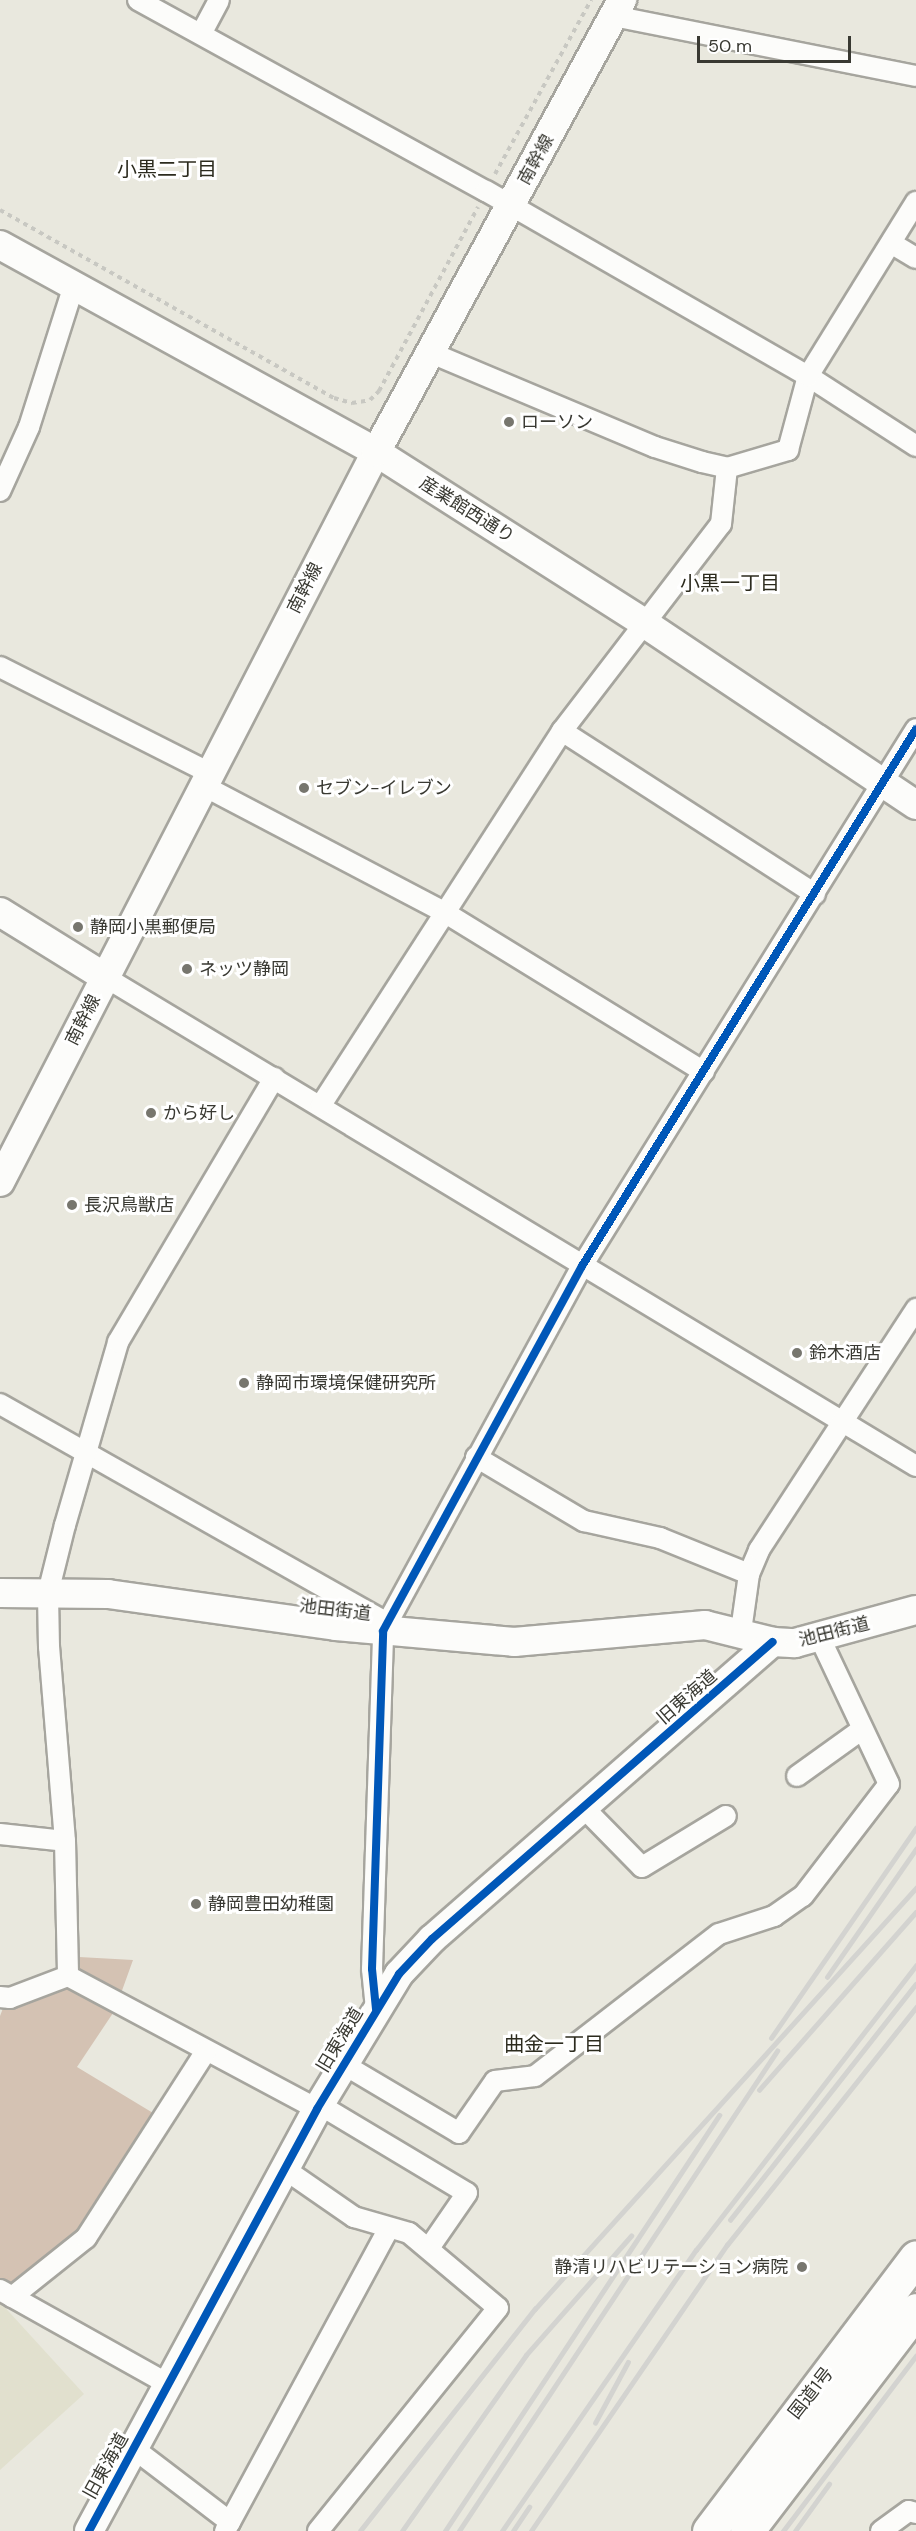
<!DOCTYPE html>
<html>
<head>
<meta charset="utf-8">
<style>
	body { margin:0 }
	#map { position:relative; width:916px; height:2531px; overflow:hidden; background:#e9e8de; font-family:"DM Sans","Noto Sans JP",sans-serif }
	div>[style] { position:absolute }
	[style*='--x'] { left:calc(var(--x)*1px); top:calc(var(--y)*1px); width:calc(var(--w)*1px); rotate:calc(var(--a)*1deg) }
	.built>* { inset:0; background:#e1e0ce }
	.forest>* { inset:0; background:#d4c2b3 }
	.path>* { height:4px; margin-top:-2px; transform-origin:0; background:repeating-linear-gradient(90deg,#c8c8c2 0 4.5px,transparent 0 9px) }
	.roads { filter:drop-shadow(2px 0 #a6a59e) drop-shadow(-2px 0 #a6a59e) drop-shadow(0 2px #a6a59e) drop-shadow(0 -2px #a6a59e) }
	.street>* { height:20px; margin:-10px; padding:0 10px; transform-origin:10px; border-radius:10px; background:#fcfcfa }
	.secondary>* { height:28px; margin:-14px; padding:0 14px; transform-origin:14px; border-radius:14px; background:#fcfcfa }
	.highway>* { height:33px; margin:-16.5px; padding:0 16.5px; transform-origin:16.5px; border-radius:16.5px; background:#fcfcfa }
	.rail>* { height:4.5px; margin:-2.25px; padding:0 2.25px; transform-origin:2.25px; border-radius:2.25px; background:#d3d3d0 }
	.cycleway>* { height:8px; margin:-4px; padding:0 4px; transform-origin:4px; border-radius:4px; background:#0057b8 }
	.dots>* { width:16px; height:16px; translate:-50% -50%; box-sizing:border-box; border:3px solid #fff; border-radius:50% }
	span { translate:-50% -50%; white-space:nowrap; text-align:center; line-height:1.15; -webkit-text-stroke:6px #fff; paint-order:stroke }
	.street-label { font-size:18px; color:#393932 }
	.poi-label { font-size:18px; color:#393932 }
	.left { translate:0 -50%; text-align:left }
	.right { translate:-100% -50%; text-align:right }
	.neighbourhood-label { font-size:20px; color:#2c2b1e }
	.scale { position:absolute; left:697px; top:36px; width:154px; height:27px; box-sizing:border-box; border:3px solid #393932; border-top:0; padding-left:8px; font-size:18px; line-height:21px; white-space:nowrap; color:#393932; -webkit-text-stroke:4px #fff; paint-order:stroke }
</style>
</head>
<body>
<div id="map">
	<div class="built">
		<div style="clip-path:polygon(0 2302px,84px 2394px,0 2470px)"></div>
	</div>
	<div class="forest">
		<div style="clip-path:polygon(79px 1957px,133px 1960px,115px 2010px,77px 2067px,158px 2116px,84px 2236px,13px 2286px,0 2279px,0 2016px,5px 2003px,74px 1986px)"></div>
	</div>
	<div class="path">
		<div style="--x:495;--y:174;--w:199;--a:-61.1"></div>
		<div style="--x:0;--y:210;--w:383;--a:29.4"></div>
		<div style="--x:334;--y:398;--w:19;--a:16"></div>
		<div style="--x:352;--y:403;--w:18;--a:-9"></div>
		<div style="--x:370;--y:400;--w:13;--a:-45"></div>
		<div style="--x:379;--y:391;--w:209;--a:-61.7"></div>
	</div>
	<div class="roads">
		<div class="street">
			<div style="--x:138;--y:0;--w:397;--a:28.8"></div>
			<div style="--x:486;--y:191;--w:371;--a:29.9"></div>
			<div style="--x:808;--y:376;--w:129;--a:32.9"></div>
			<div style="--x:613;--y:16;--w:309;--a:11.2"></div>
			<div style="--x:201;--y:34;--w:38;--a:-62"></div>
			<div style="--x:891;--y:243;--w:29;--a:31"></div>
			<div style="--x:429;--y:352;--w:245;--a:22.8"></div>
			<div style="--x:655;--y:447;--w:49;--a:17.7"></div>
			<div style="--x:702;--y:462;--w:26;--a:13"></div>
			<div style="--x:727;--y:468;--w:64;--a:-16.4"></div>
			<div style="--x:788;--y:450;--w:77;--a:-74.9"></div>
			<div style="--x:808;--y:376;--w:205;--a:-58.2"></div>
			<div style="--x:0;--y:491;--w:70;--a:-65.6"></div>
			<div style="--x:29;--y:427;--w:149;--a:-72.4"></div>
			<div style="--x:0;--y:667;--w:235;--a:26.8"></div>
			<div style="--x:562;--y:731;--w:301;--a:32.8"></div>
			<div style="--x:204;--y:786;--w:271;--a:27.7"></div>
			<div style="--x:444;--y:912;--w:305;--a:31.6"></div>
			<div style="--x:105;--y:977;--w:947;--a:31.09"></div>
			<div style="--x:321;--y:1105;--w:445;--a:-57.2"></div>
			<div style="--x:562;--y:731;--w:261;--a:-52.5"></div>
			<div style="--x:721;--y:524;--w:56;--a:-83.9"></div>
			<div style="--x:0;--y:1404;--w:445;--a:29.5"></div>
			<div style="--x:476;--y:1457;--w:126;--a:30.7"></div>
			<div style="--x:584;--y:1521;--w:78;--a:12.6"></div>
			<div style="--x:660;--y:1538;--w:96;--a:22"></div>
			<div style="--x:741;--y:1631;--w:58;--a:-82"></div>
			<div style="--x:749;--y:1574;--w:26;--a:-67"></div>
			<div style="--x:759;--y:1550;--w:288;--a:-56.9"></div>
			<div style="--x:797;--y:1776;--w:79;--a:-35.7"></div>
			<div style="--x:583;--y:1807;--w:84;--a:45.5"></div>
			<div style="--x:642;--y:1867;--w:98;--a:-31.3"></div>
			<div style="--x:0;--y:1834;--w:65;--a:6.1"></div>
			<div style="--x:65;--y:1841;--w:195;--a:-94.7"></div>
			<div style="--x:49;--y:1647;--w:54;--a:-91.1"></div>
			<div style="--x:48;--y:1593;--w:70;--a:-76"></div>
			<div style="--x:65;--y:1525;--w:191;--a:-73.8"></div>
			<div style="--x:118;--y:1342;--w:307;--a:-59.4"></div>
			<div style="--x:65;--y:1841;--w:135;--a:88.7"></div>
			<div style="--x:0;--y:1997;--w:10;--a:6"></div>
			<div style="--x:10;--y:1998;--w:62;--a:-20.8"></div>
			<div style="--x:68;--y:1976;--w:282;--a:28.1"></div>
			<div style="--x:376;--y:2009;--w:40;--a:-95.7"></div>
			<div style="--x:372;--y:1969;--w:338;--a:-88.1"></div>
			<div style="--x:383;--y:1631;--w:416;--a:-61.4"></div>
			<div style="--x:582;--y:1266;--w:632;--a:-58.12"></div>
			<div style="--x:343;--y:2064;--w:135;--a:30.7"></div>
			<div style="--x:459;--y:2133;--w:63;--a:-55.3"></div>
			<div style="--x:495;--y:2081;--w:40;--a:-7.1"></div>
			<div style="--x:535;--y:2076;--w:232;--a:-37.7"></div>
			<div style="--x:719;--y:1934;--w:58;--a:-18.1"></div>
			<div style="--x:774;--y:1916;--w:35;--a:-35"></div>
			<div style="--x:803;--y:1896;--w:141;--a:-52.5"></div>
			<div style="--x:889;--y:1784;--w:161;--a:-115.3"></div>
			<div style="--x:320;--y:2105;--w:171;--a:30.9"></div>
			<div style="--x:467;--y:2193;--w:67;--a:124.6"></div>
			<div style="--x:286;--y:2170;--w:83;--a:34.7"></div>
			<div style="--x:354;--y:2217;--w:57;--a:16.2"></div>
			<div style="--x:409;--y:2233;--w:116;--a:40.1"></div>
			<div style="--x:498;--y:2308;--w:287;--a:128.9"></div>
			<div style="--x:0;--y:2290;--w:193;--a:29.2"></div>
			<div style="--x:12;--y:2297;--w:95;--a:-38.6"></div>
			<div style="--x:86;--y:2238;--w:222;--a:-57.3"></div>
			<div style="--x:133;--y:2448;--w:122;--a:37.3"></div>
			<div style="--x:230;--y:2522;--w:10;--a:119"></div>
			<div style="--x:230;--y:2522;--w:332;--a:-61.6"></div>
			<div style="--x:881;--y:2531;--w:34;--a:-36"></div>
			<div style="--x:909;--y:2511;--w:7;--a:16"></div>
		</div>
		<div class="secondary">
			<div style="--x:0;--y:245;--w:429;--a:28.8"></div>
			<div style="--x:376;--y:452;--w:318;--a:32.5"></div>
			<div style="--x:644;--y:623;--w:327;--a:33.8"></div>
			<div style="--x:0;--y:912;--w:123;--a:31.8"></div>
			<div style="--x:0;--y:1182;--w:821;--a:-62.75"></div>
			<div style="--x:376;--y:452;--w:515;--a:-61.44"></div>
			<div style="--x:0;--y:1593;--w:108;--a:0.5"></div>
			<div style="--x:108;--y:1594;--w:230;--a:8"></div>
			<div style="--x:336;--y:1626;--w:179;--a:5.1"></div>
			<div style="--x:514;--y:1642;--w:192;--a:-5.1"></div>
			<div style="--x:705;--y:1625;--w:70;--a:14"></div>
			<div style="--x:773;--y:1642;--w:22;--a:3"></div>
			<div style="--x:795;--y:1643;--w:125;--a:-15.3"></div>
			<div style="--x:89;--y:2531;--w:480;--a:-61.6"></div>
			<div style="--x:317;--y:2109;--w:158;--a:-58.7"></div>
			<div style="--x:399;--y:1974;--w:48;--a:-46.7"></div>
			<div style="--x:432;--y:1939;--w:452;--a:-41.1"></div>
		</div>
		<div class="highway">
			<div style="--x:709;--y:2531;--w:343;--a:-52.9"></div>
			<div style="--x:747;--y:2531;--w:278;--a:-52.6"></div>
		</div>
	</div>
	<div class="rail">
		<div style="--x:827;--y:1977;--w:156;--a:-55.2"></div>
		<div style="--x:771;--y:2038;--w:255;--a:-55.4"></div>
		<div style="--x:759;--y:2090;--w:237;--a:-48.6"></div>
		<div style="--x:730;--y:2220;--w:300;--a:-51.8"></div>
		<div style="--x:595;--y:2423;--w:69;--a:-61.6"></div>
		<div style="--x:360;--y:2531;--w:283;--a:-51.8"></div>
		<div style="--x:535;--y:2309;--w:568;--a:-47.86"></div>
		<div style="--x:402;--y:2531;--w:215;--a:-54.8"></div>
		<div style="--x:526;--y:2355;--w:159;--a:-48.6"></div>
		<div style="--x:445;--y:2531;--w:498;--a:-56.6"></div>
		<div style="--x:459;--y:2531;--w:576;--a:-56.48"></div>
		<div style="--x:502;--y:2531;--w:341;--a:-55.4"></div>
		<div style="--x:696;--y:2250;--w:360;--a:-52.3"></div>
		<div style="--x:513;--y:2531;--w:29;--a:-56"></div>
		<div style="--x:531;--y:2531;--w:347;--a:-55.6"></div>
		<div style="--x:727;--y:2245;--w:304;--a:-51.5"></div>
		<div style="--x:783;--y:2531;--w:220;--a:-52.8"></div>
		<div style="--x:795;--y:2531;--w:58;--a:-54.1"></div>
	</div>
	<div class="cycleway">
		<div style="--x:376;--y:2009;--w:40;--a:-95.7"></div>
		<div style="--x:372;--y:1969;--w:338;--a:-88.1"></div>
		<div style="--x:383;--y:1631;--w:416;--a:-61.4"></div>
		<div style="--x:582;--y:1266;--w:632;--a:-58.12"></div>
		<div style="--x:89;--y:2531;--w:480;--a:-61.6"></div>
		<div style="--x:317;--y:2109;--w:158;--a:-58.7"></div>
		<div style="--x:399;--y:1974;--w:48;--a:-46.7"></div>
		<div style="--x:432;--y:1939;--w:452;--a:-41.1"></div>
	</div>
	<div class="dots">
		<div style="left:509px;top:422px;background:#77766e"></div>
		<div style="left:304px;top:788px;background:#77766e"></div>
		<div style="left:78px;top:927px;background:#77766e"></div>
		<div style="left:187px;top:969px;background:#77766e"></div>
		<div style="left:151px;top:1113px;background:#77766e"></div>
		<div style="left:72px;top:1205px;background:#77766e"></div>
		<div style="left:797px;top:1353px;background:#77766e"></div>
		<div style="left:244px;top:1383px;background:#77766e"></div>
		<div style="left:196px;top:1904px;background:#77766e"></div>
		<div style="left:802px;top:2267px;background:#77766e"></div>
	</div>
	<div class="street-label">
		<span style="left:536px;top:160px;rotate:-61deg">南幹線</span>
		<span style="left:467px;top:510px;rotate:32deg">産業館西通り</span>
		<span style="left:305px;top:588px;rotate:-63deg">南幹線</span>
		<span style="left:83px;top:1020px;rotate:-63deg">南幹線</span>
		<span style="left:335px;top:1610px;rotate:7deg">池田街道</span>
		<span style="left:834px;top:1632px;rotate:-14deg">池田街道</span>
		<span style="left:687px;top:1697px;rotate:-41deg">旧東海道</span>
		<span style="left:340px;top:2040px;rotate:-59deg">旧東海道</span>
		<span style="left:811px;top:2393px;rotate:-52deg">国道1号</span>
		<span style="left:106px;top:2466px;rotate:-61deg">旧東海道</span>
	</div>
	<div class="poi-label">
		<span class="left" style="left:521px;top:422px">ローソン</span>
		<span class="left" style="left:316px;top:788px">セブン-イレブン</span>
		<span class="left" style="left:90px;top:927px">静岡小黒郵便局</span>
		<span class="left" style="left:199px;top:969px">ネッツ静岡</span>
		<span class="left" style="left:163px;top:1113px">から好し</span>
		<span class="left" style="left:84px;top:1205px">長沢鳥獣店</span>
		<span class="left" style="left:809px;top:1353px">鈴木酒店</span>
		<span class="left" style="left:256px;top:1383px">静岡市環境保健研究所</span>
		<span class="left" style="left:208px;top:1904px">静岡豊田幼稚園</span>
		<span class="right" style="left:788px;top:2267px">静清リハビリテーション病院</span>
	</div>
	<div class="neighbourhood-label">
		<span style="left:167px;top:169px">小黒二丁目</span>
		<span style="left:730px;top:583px">小黒一丁目</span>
		<span style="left:554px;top:2044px">曲金一丁目</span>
	</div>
	<div class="scale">50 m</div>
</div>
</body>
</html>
